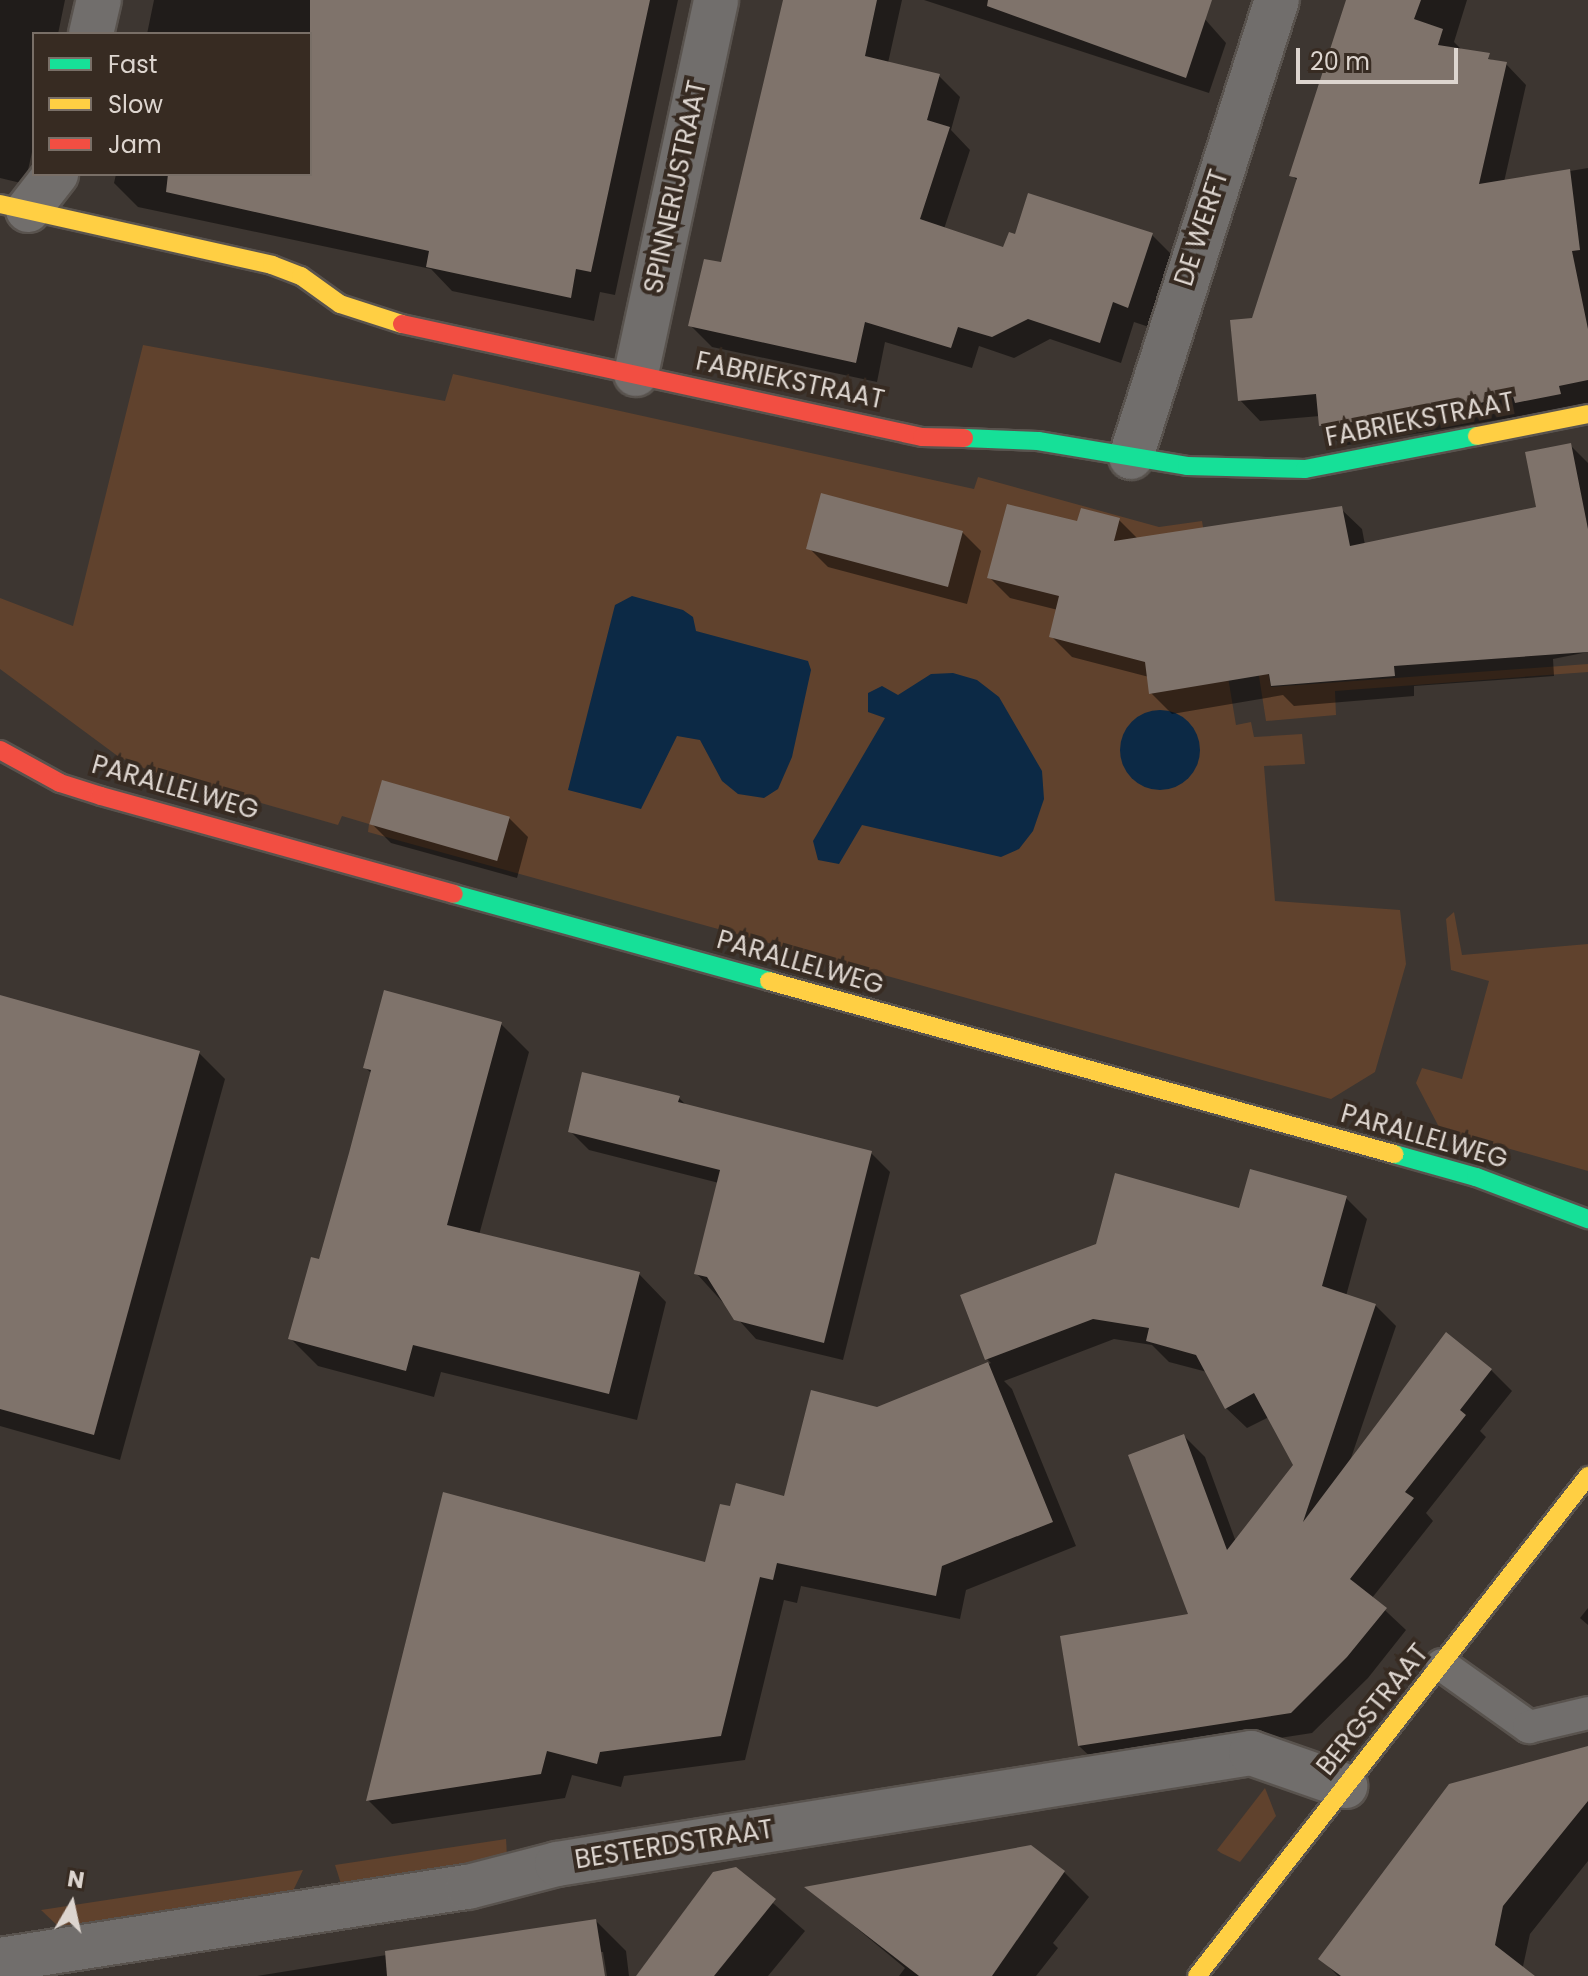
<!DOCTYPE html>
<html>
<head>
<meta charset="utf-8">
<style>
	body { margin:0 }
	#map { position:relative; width:1588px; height:1976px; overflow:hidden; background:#3d3631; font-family:Poppins,sans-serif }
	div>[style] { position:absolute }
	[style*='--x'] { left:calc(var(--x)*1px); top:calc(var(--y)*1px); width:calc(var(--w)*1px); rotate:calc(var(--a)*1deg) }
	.green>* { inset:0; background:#60422d }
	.water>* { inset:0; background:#0c2945 }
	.round { border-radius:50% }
	.shadow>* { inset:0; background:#0007 }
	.building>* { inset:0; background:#7f736b; transform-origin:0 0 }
	.roads { filter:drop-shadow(2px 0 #59534e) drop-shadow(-2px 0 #59534e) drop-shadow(0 2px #59534e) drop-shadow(0 -2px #59534e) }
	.lane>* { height:32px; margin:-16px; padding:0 16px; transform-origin:16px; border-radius:16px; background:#716e6c }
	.street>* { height:44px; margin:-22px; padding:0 22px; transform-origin:22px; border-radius:22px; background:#716e6c }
	.fast>* { height:18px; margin:-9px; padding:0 9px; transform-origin:9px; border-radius:9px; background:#16e098 }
	.slow>* { height:18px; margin:-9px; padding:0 9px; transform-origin:9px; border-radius:9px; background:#ffcf43 }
	.jam>* { height:18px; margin:-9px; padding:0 9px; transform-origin:9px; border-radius:9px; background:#f24e42 }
	span { translate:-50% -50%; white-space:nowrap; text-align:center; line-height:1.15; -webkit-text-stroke:8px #372b22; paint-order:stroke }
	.street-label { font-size:26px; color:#ddd5cf }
	.legend { position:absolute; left:32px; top:32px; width:280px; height:144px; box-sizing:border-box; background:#372b22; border:2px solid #796f67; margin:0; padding:10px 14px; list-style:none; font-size:24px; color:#ddd5cf }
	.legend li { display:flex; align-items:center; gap:16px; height:40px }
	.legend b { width:40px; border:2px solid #796f67 }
	.north { position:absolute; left:32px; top:1864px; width:80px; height:80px; -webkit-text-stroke:6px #372b22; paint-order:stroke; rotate:9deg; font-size:22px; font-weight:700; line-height:32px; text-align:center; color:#ddd5cf }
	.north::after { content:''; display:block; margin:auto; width:28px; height:36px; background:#ddd5cf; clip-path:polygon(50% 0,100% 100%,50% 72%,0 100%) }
	.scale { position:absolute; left:1296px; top:48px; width:162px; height:36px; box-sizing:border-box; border:4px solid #ddd5cf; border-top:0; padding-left:10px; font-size:24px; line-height:28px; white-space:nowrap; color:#ddd5cf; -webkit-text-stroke:6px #372b22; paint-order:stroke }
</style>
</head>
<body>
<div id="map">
	<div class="green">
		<div style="clip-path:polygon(143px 345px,445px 401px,453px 374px,974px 489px,978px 477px,1159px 527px,1202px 521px,1236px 725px,1251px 722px,1254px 737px,1302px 734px,1305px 764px,1264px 766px,1275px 901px,1400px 910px,1406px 964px,1375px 1072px,1331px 1099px,368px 832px,369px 824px,342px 816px,338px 825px,152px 772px,119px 757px,0 669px,0 598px,73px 626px)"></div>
		<div style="clip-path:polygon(1255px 604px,1271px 687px,1588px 664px,1588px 672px,1335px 691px,1336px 715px,1266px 721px,1248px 606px)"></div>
		<div style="clip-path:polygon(1454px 912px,1462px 955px,1588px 944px,1588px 1171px,1440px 1129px,1416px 1083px,1422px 1068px,1462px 1079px,1489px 981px,1451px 970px,1446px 919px)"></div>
		<div style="clip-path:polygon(1265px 1788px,1276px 1816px,1240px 1862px,1221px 1853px,1217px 1850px)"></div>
		<div style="clip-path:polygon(506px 1839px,507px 1856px,482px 1865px,342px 1887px,335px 1865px)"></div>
		<div style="clip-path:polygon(303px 1870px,292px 1893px,61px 1929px,41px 1910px)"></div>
	</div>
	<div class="water">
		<div style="clip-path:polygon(632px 596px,683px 610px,693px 617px,696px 631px,808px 661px,811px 670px,792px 757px,778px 789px,764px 798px,738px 794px,722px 781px,700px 740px,677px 736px,641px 809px,568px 790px,615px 605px)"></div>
		<div style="clip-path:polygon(953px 673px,977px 680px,999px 697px,1042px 771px,1044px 799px,1033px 831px,1019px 849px,1001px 857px,862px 825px,839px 864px,818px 860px,813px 841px,885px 718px,868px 712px,868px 693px,882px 686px,898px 695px,931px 674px)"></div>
		<div class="round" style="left:1120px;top:710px;width:80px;height:80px"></div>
	</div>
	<div class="shadow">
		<div style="clip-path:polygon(0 0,65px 0,58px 34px,34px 34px,34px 143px,25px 184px,0 178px)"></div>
		<div style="clip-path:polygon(154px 0,678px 0,615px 295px,600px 292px,594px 321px,452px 291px,431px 269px,138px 207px,114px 183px,116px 174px,310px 174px,310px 34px,147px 34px)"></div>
		<div style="clip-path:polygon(807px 0,902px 0,888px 63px,939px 76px,960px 97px,951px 130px,970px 150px,944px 229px,1005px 249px,1152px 235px,1173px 256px,1149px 327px,1134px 322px,1121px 363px,1050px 339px,1014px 358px,979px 346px,972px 368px,885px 342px,877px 382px,712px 347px,691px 326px,722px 265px)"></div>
		<div style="clip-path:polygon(924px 0,1188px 0,1226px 43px,1209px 93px)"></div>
		<div style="clip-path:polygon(1349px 0,1467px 0,1454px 42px,1463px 51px,1506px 64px,1526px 85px,1504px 182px,1588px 168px,1588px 405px,1342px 446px,1321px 425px,1320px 416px,1260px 421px,1240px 400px,1254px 320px,1298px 181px,1291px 175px)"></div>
		<div style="clip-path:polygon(1570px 445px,1588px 463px,1588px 652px,1553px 659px,1554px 676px,1414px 686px,1414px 696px,1294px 706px,1283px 695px,1172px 714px,1151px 693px,1149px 677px,1072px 657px,1051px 636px,1058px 610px,1010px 598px,989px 577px,1079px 524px,1119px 520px,1138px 539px,1341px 509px,1362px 529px,1365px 545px,1538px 508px)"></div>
		<div style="clip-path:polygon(962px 532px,981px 551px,967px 604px,828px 567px,809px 548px)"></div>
		<div style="clip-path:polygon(509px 818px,528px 837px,517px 878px,391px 843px,372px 824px)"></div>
		<div style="clip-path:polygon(0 997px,199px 1053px,225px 1079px,120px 1460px,0 1426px)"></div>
		<div style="clip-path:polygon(501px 1024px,529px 1052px,479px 1235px,639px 1274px,666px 1302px,637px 1420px,441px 1372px,434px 1397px,318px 1366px,291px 1339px,320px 1261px,372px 1074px,365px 1067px)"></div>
		<div style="clip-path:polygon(679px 1098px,688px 1107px,871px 1153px,890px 1172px,843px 1360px,756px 1339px,697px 1274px,719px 1183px,589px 1150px,570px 1131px)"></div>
		<div style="clip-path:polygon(1346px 1198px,1367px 1219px,1346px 1296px,1375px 1305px,1396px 1326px,1350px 1461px,1491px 1370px,1512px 1391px,1480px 1431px,1486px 1437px,1426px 1513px,1433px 1521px,1372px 1598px,1406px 1630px,1368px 1678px,1312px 1733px,1100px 1766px,1079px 1746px,1191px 1616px,1184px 1436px,1205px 1457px,1236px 1542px,1295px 1465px,1269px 1417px,1247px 1428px,1226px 1408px,1207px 1372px,1169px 1362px,1152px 1345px,1114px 1339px,1004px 1381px,1012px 1389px,1076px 1546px,966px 1590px,960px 1619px,801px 1586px,797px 1603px,784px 1600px,745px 1760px,624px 1776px,621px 1787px,572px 1775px,565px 1798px,392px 1824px,368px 1800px,707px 1564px,732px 1509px,786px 1498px,878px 1409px,991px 1363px,987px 1359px,1241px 1210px)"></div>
		<div style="clip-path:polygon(1588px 1608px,1588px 1625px,1580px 1618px)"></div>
		<div style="clip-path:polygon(1588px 1751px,1588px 1861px,1530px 1934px,1522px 1971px,1528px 1976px,1338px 1976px,1320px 1958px)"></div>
		<div style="clip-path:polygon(735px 1870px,805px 1931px,768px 1976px,638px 1976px)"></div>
		<div style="clip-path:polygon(1064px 1872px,1089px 1897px,1053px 1943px,1058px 1948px,1036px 1976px,899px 1976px,905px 1968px,808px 1888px)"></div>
		<div style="clip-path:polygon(596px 1921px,626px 1951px,629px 1976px,607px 1976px,603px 1952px,599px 1952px,603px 1976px,257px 1976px)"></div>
	</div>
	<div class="building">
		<div style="clip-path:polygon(310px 0,650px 0,591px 272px,576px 269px,571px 298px,426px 267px,429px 251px,166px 192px,168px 174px,310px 174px)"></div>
		<div style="clip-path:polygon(783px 0,877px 0,865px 56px,940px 74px,927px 120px,950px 127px,920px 219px,1003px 247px,1009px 232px,1015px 234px,1028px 193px,1153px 233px,1128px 308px,1113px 302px,1100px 343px,1028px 319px,992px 337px,958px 327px,951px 348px,865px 322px,856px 363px,688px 326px,704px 259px,721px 262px)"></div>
		<div style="clip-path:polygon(988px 0,1212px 0,1186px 78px,987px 6px)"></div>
		<div style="clip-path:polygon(1346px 0,1421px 0,1414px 19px,1443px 29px,1438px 45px,1490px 53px,1488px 59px,1507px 62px,1479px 184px,1570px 169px,1580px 250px,1572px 251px,1588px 329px,1588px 380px,1559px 386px,1561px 394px,1515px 403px,1513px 396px,1432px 413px,1319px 426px,1316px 394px,1238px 401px,1230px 320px,1252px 318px,1297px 178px,1289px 176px)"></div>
		<div style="clip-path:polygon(1571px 443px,1588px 529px,1588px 652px,1394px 666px,1395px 676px,1271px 686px,1269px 674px,1149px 694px,1145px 662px,1049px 637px,1059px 596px,987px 578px,1007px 504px,1077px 521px,1081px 508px,1120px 518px,1114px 541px,1342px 506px,1350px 546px,1536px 507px,1525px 452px)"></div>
		<div style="left:821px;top:493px;width:147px;height:58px;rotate:15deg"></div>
		<div style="left:382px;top:780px;width:133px;height:46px;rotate:16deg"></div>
		<div style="clip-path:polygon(384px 990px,502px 1022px,447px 1225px,640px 1272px,609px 1394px,413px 1345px,406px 1371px,288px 1339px,311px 1257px,319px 1259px,349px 1153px,371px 1070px,363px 1068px)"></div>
		<div style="clip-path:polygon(0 995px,200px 1051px,94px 1435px,0 1409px)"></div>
		<div style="clip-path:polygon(582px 1072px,680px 1096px,678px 1102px,872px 1151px,824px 1343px,734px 1320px,707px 1277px,694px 1274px,720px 1170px,568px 1132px)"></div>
		<div style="clip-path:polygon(1250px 1169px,1347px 1196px,1322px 1286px,1376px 1304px,1303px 1522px,1446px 1332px,1492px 1369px,1460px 1410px,1466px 1415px,1405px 1492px,1414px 1498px,1350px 1579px,1387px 1608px,1347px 1657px,1291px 1713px,1078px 1746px,1060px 1636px,1188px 1614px,1128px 1455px,1184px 1434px,1227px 1550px,1293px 1465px,1254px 1393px,1225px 1409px,1196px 1355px,1146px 1341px,1149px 1328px,1093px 1319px,985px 1360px,960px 1295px,1096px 1244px,1115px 1173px,1239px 1208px)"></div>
		<div style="clip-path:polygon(988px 1362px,1053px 1522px,942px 1566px,936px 1596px,777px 1563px,773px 1580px,760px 1577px,721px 1736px,600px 1752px,597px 1764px,547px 1751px,541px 1774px,366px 1801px,443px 1492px,705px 1562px,720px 1504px,730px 1506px,736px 1483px,784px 1496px,811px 1390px,877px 1407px)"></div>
		<div style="clip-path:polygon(1588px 1746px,1588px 1801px,1503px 1906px,1495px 1945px,1535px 1976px,1341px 1976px,1318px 1959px,1449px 1784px)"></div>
		<div style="clip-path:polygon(1031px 1845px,1065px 1871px,992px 1976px,919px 1976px,804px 1887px)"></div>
		<div style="clip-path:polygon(736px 1867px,776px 1899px,714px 1976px,636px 1976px,713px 1872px)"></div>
		<div style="clip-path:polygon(596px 1919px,605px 1976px,387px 1976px,385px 1951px)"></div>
	</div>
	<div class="roads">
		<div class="lane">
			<div style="--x:1442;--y:1665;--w:107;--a:35.5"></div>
			<div style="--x:1529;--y:1727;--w:61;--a:-13.3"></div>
		</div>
		<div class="street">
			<div style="--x:91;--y:34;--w:35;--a:-77"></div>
			<div style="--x:28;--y:210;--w:46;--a:-52.1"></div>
			<div style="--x:636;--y:374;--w:382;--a:-77.9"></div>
			<div style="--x:1131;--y:457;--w:480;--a:-72.3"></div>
			<div style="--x:0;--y:1960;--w:474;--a:-8.9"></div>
			<div style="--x:468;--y:1887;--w:92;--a:-14.5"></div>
			<div style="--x:557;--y:1864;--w:703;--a:-9.09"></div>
			<div style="--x:1251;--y:1753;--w:100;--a:19.3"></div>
		</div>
		<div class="fast">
			<div style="--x:964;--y:438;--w:74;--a:2.3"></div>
			<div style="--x:1038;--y:441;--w:151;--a:9.5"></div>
			<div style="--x:1187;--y:466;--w:118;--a:1.5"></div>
			<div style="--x:1305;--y:469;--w:175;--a:-10.9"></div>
			<div style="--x:454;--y:894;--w:327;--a:15.4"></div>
			<div style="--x:1394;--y:1154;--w:85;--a:15.7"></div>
			<div style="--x:1476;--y:1177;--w:120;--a:20.6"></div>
		</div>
		<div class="slow">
			<div style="--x:0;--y:204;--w:279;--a:12.6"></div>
			<div style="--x:272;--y:265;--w:31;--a:21"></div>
			<div style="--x:301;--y:276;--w:48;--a:35.7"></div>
			<div style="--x:340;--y:304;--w:65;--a:17.9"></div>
			<div style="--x:1477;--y:436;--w:113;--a:-11.2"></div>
			<div style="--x:769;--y:981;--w:649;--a:15.47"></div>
			<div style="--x:1197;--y:1976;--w:635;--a:-51.97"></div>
		</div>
		<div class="jam">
			<div style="--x:402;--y:324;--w:532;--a:12.26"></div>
			<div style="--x:922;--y:437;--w:42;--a:1.4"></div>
			<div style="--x:0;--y:750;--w:68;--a:28.8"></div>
			<div style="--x:60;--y:783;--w:43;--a:17.6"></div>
			<div style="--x:101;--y:796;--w:366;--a:15.5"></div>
		</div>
	</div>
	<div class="street-label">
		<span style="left:676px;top:187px;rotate:-78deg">SPINNERIJSTRAAT</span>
		<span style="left:1202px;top:228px;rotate:-72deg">DE WERFT</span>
		<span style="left:790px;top:381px;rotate:12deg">FABRIEKSTRAAT</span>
		<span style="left:1420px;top:420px;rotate:-11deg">FABRIEKSTRAAT</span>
		<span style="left:175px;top:788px;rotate:16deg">PARALLELWEG</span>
		<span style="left:800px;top:963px;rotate:16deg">PARALLELWEG</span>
		<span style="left:1424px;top:1137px;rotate:16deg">PARALLELWEG</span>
		<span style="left:1373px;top:1710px;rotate:-51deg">BERGSTRAAT</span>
		<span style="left:674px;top:1845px;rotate:-9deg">BESTERDSTRAAT</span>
	</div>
	<ul class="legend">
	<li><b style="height:10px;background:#16e098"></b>Fast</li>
	<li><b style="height:10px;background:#ffcf43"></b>Slow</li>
	<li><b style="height:10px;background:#f24e42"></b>Jam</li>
	</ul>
	<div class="north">N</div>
	<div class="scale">20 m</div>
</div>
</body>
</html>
